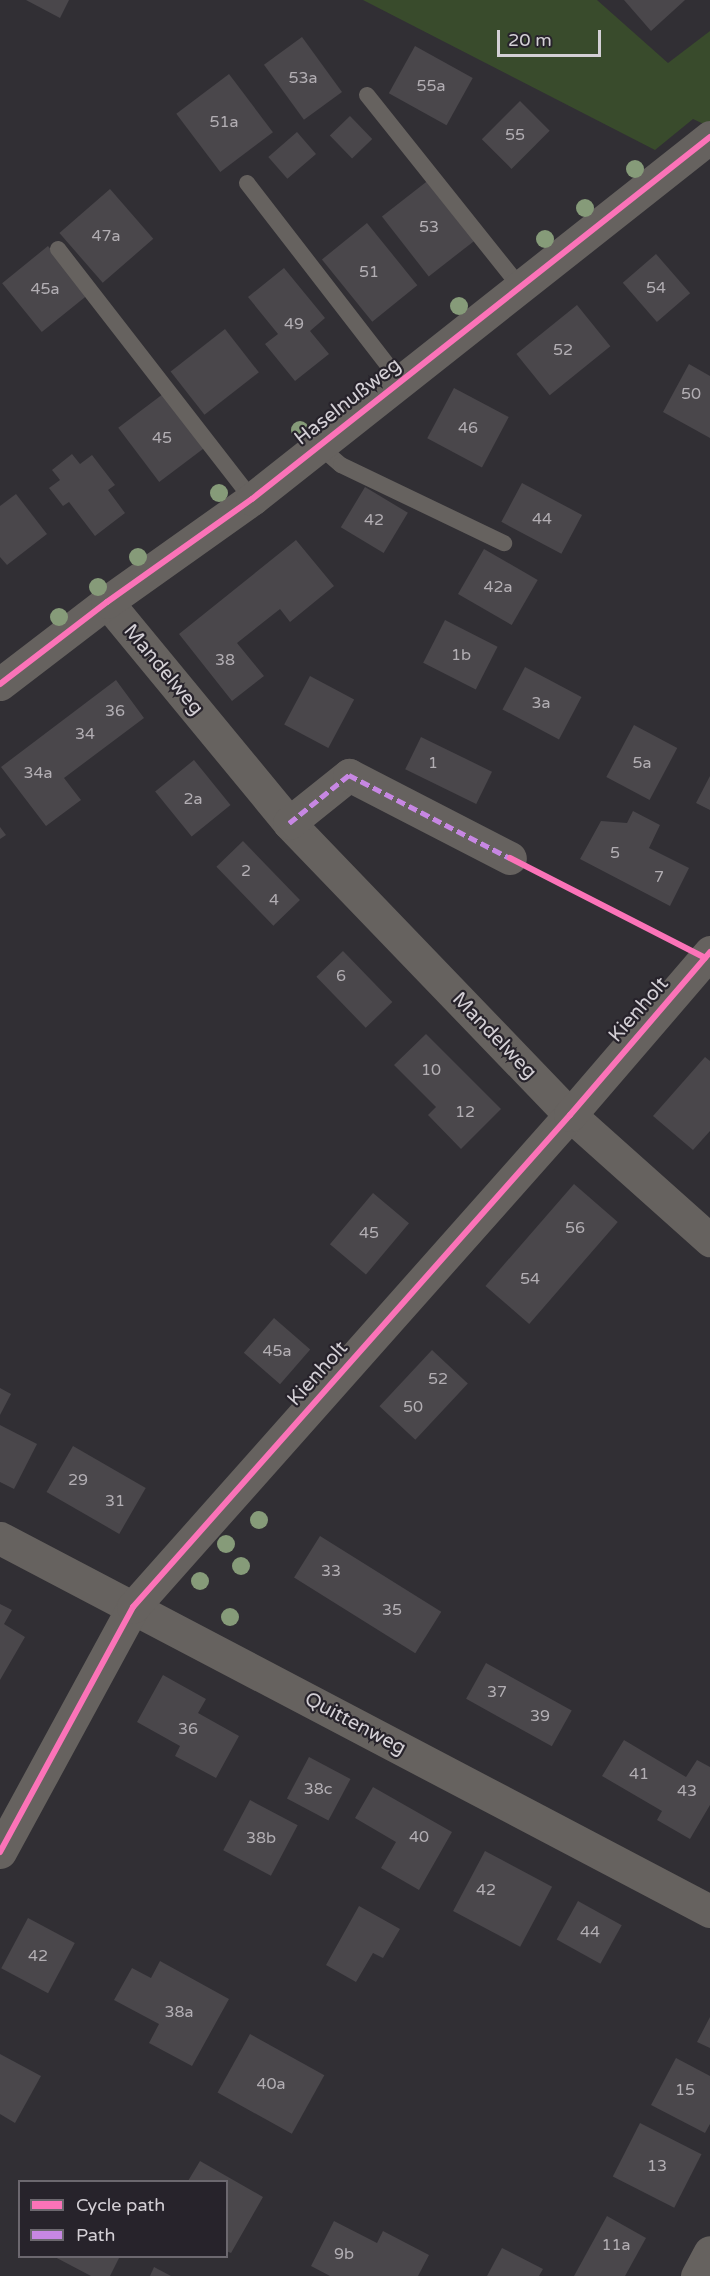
<!DOCTYPE html>
<html>
<head>
<meta charset="utf-8">
<style>
	body { margin:0 }
	#map { position:relative; width:710px; height:2276px; overflow:hidden; background:#312f34; font-family:"Varela Round",sans-serif }
	div>[style] { position:absolute }
	[style*='--x'] { left:calc(var(--x)*1px); top:calc(var(--y)*1px); width:calc(var(--w)*1px); rotate:calc(var(--a)*1deg) }
	.green>* { inset:0; background:#394b2c }
	.building>* { inset:0; background:#4a474b; transform-origin:0 0 }
	.lane>* { height:16px; margin:-8px; padding:0 8px; transform-origin:8px; border-radius:8px; background:#66625f }
	.street>* { height:33px; margin:-16.5px; padding:0 16.5px; transform-origin:16.5px; border-radius:16.5px; background:#66625f }
	.quiet>* { height:4.5px; margin-top:-2.25px; transform-origin:0; background:repeating-linear-gradient(90deg,#c787e3 0 9px,transparent 0 13.5px) }
	.cycleway>* { height:6px; margin:-3px; padding:0 3px; transform-origin:3px; border-radius:3px; background:#fb73b8 }
	.trees>* { width:18px; height:18px; margin:-9px; border-radius:50%; background:#869b79 }
	span { translate:-50% -50%; white-space:nowrap; text-align:center; line-height:1.15; -webkit-text-stroke:4.5px #27232b; paint-order:stroke }
	.number-label { font-size:16px; color:#b2aeb3 }
	.number-label span { -webkit-text-stroke-width:0 }
	.street-label { font-size:20px; color:#d4d0d6 }
	.legend { position:absolute; left:18px; top:2180px; width:210px; height:78px; box-sizing:border-box; background:#27232b; border:2px solid #6c686f; margin:0; padding:8px 10px; list-style:none; font-size:18px; color:#d4d0d6 }
	.legend li { display:flex; align-items:center; gap:12px; height:30px }
	.legend b { width:30px; border:2px solid #6c686f }
	.scale { position:absolute; left:497px; top:30px; width:104px; height:27px; box-sizing:border-box; border:3px solid #d4d0d6; border-top:0; padding-left:8px; font-size:18px; line-height:21px; white-space:nowrap; color:#d4d0d6; -webkit-text-stroke:4px #27232b; paint-order:stroke }
</style>
</head>
<body>
<div id="map">
	<div class="green">
		<div style="clip-path:polygon(363px 0,597px 0,668px 63px,710px 31px,710px 127px,693px 119px,655px 150px)"></div>
	</div>
	<div class="building">
		<div style="clip-path:polygon(26px 0,69px 0,60px 18px)"></div>
		<div style="clip-path:polygon(624px 0,685px 0,651px 31px)"></div>
		<div style="left:302px;top:37px;width:68px;height:47px;rotate:54deg"></div>
		<div style="left:415px;top:46px;width:66px;height:54px;rotate:29deg"></div>
		<div style="left:229px;top:74px;width:73px;height:66px;rotate:53deg"></div>
		<div style="left:520px;top:101px;width:42px;height:54px;rotate:45deg"></div>
		<div style="left:350px;top:116px;width:32px;height:28px;rotate:46deg"></div>
		<div style="left:297px;top:132px;width:29px;height:38px;rotate:49deg"></div>
		<div style="left:430px;top:179px;width:76px;height:61px;rotate:52deg"></div>
		<div style="left:110px;top:189px;width:66px;height:67px;rotate:49deg"></div>
		<div style="left:367px;top:223px;width:80px;height:58px;rotate:51deg"></div>
		<div style="left:48px;top:246px;width:63px;height:59px;rotate:51deg"></div>
		<div style="left:656px;top:254px;width:52px;height:44px;rotate:49deg"></div>
		<div style="clip-path:polygon(284px 268px,325px 318px,310px 331px,329px 354px,295px 381px,265px 344px,278px 334px,248px 297px)"></div>
		<div style="left:577px;top:305px;width:53px;height:78px;rotate:51deg"></div>
		<div style="left:225px;top:329px;width:55px;height:69px;rotate:52deg"></div>
		<div style="clip-path:polygon(689px 364px,710px 376px,710px 438px,663px 412px)"></div>
		<div style="left:454px;top:388px;width:62px;height:57px;rotate:28deg"></div>
		<div style="left:163px;top:394px;width:68px;height:56px;rotate:53deg"></div>
		<div style="clip-path:polygon(72px 454px,80px 464px,92px 455px,115px 485px,108px 490px,125px 513px,95px 536px,69px 502px,63px 506px,49px 488px,60px 480px,52px 470px)"></div>
		<div style="left:522px;top:483px;width:68px;height:44px;rotate:28deg"></div>
		<div style="left:365px;top:487px;width:50px;height:47px;rotate:31deg"></div>
		<div style="clip-path:polygon(16px 494px,47px 534px,7px 565px,0 557px,0 506px)"></div>
		<div style="clip-path:polygon(296px 540px,334px 586px,290px 622px,280px 609px,237px 643px,264px 676px,232px 701px,179px 634px)"></div>
		<div style="left:484px;top:549px;width:62px;height:52px;rotate:30deg"></div>
		<div style="left:445px;top:620px;width:59px;height:48px;rotate:27deg"></div>
		<div style="left:525px;top:667px;width:64px;height:48px;rotate:28deg"></div>
		<div style="left:310px;top:676px;width:50px;height:55px;rotate:28deg"></div>
		<div style="clip-path:polygon(116px 680px,144px 718px,64px 778px,81px 800px,46px 826px,1px 767px)"></div>
		<div style="left:634px;top:725px;width:49px;height:59px;rotate:28deg"></div>
		<div style="left:421px;top:737px;width:79px;height:36px;rotate:26deg"></div>
		<div style="left:194px;top:760px;width:58px;height:50px;rotate:51deg"></div>
		<div style="clip-path:polygon(710px 776px,710px 810px,696px 803px)"></div>
		<div style="clip-path:polygon(633px 811px,660px 825px,649px 848px,689px 868px,670px 906px,580px 859px,601px 821px,627px 823px)"></div>
		<div style="clip-path:polygon(0 827px,6px 835px,0 839px)"></div>
		<div style="left:243px;top:841px;width:82px;height:37px;rotate:46deg"></div>
		<div style="left:343px;top:951px;width:71px;height:37px;rotate:46deg"></div>
		<div style="clip-path:polygon(426px 1034px,501px 1109px,461px 1149px,428px 1115px,436px 1107px,394px 1065px)"></div>
		<div style="clip-path:polygon(705px 1057px,710px 1061px,710px 1131px,693px 1150px,653px 1116px)"></div>
		<div style="left:574px;top:1184px;width:58px;height:135px;rotate:41deg"></div>
		<div style="left:373px;top:1193px;width:47px;height:67px;rotate:40deg"></div>
		<div style="left:274px;top:1318px;width:48px;height:46px;rotate:41deg"></div>
		<div style="left:432px;top:1350px;width:49px;height:77px;rotate:43deg"></div>
		<div style="clip-path:polygon(0 1388px,11px 1394px,0 1415px)"></div>
		<div style="clip-path:polygon(0 1425px,37px 1444px,14px 1489px,0 1482px)"></div>
		<div style="left:73px;top:1446px;width:84px;height:53px;rotate:30deg"></div>
		<div style="left:320px;top:1536px;width:143px;height:49px;rotate:32deg"></div>
		<div style="clip-path:polygon(0 1604px,12px 1610px,4px 1624px,25px 1637px,0 1680px)"></div>
		<div style="left:486px;top:1663px;width:98px;height:41px;rotate:29deg"></div>
		<div style="clip-path:polygon(163px 1675px,206px 1699px,198px 1713px,239px 1736px,216px 1778px,175px 1756px,180px 1746px,137px 1722px)"></div>
		<div style="clip-path:polygon(624px 1740px,686px 1777px,697px 1760px,710px 1767px,710px 1805px,690px 1839px,657px 1820px,662px 1811px,602px 1776px)"></div>
		<div style="left:309px;top:1757px;width:47px;height:47px;rotate:28deg"></div>
		<div style="clip-path:polygon(373px 1787px,452px 1832px,419px 1890px,381px 1868px,396px 1842px,355px 1818px)"></div>
		<div style="left:250px;top:1800px;width:54px;height:57px;rotate:28deg"></div>
		<div style="left:485px;top:1851px;width:76px;height:68px;rotate:28deg"></div>
		<div style="left:578px;top:1901px;width:50px;height:44px;rotate:29deg"></div>
		<div style="clip-path:polygon(359px 1906px,400px 1929px,383px 1958px,373px 1953px,356px 1982px,326px 1965px)"></div>
		<div style="left:28px;top:1918px;width:53px;height:57px;rotate:28deg"></div>
		<div style="clip-path:polygon(160px 1961px,229px 1999px,192px 2066px,149px 2043px,159px 2024px,114px 2000px,132px 1968px,151px 1978px)"></div>
		<div style="clip-path:polygon(710px 2017px,710px 2048px,697px 2042px)"></div>
		<div style="left:250px;top:2034px;width:85px;height:67px;rotate:29deg"></div>
		<div style="clip-path:polygon(0 2054px,41px 2076px,15px 2123px,0 2114px)"></div>
		<div style="clip-path:polygon(676px 2058px,710px 2076px,710px 2124px,705px 2133px,651px 2105px)"></div>
		<div style="left:640px;top:2123px;width:69px;height:60px;rotate:27deg"></div>
		<div style="clip-path:polygon(200px 2161px,263px 2197px,231px 2253px,226px 2251px,226px 2181px,188px 2181px)"></div>
		<div style="clip-path:polygon(607px 2216px,646px 2238px,625px 2276px,574px 2276px)"></div>
		<div style="clip-path:polygon(334px 2221px,377px 2243px,383px 2231px,429px 2255px,418px 2276px,330px 2276px,311px 2266px)"></div>
		<div style="clip-path:polygon(502px 2248px,543px 2269px,539px 2276px,487px 2276px)"></div>
		<div style="clip-path:polygon(53px 2256px,120px 2256px,110px 2276px,91px 2276px)"></div>
		<div style="clip-path:polygon(154px 2267px,171px 2276px,150px 2276px)"></div>
	</div>
	<div class="lane">
		<div style="--x:367;--y:95;--w:246;--a:51.4"></div>
		<div style="--x:247;--y:183;--w:250;--a:52.3"></div>
		<div style="--x:58;--y:249;--w:316;--a:52.2"></div>
		<div style="--x:319;--y:446;--w:29;--a:41"></div>
		<div style="--x:341;--y:465;--w:181;--a:25.6"></div>
	</div>
	<div class="street">
		<div style="--x:107;--y:602;--w:286;--a:50.5"></div>
		<div style="--x:289;--y:823;--w:405;--a:46.1"></div>
		<div style="--x:570;--y:1115;--w:188;--a:41.8"></div>
		<div style="--x:0;--y:684;--w:135;--a:-37.5"></div>
		<div style="--x:107;--y:602;--w:178;--a:-35.4"></div>
		<div style="--x:252;--y:499;--w:584;--a:-38.32"></div>
		<div style="--x:289;--y:823;--w:77;--a:-38.7"></div>
		<div style="--x:349;--y:775;--w:181;--a:27.3"></div>
		<div style="--x:0;--y:1538;--w:802;--a:27.72"></div>
		<div style="--x:0;--y:1852;--w:279;--a:-61.5"></div>
		<div style="--x:133;--y:1607;--w:658;--a:-48.39"></div>
		<div style="--x:570;--y:1115;--w:215;--a:-49.3"></div>
		<div style="--x:697;--y:2276;--w:27;--a:-62"></div>
	</div>
	<div class="quiet">
		<div style="--x:289;--y:823;--w:77;--a:-38.7"></div>
		<div style="--x:349;--y:775;--w:181;--a:27.3"></div>
	</div>
	<div class="cycleway">
		<div style="--x:0;--y:684;--w:135;--a:-37.5"></div>
		<div style="--x:107;--y:602;--w:178;--a:-35.4"></div>
		<div style="--x:252;--y:499;--w:584;--a:-38.32"></div>
		<div style="--x:510;--y:858;--w:219;--a:27.1"></div>
		<div style="--x:0;--y:1852;--w:279;--a:-61.5"></div>
		<div style="--x:133;--y:1607;--w:658;--a:-48.39"></div>
		<div style="--x:570;--y:1115;--w:215;--a:-49.3"></div>
	</div>
	<div class="trees">
		<div style="left:635px;top:169px"></div>
		<div style="left:585px;top:208px"></div>
		<div style="left:545px;top:239px"></div>
		<div style="left:459px;top:306px"></div>
		<div style="left:300px;top:430px"></div>
		<div style="left:219px;top:493px"></div>
		<div style="left:138px;top:557px"></div>
		<div style="left:98px;top:587px"></div>
		<div style="left:59px;top:617px"></div>
		<div style="left:259px;top:1520px"></div>
		<div style="left:226px;top:1544px"></div>
		<div style="left:241px;top:1566px"></div>
		<div style="left:200px;top:1581px"></div>
		<div style="left:230px;top:1617px"></div>
	</div>
	<div class="number-label">
		<span style="left:303px;top:78px">53a</span>
		<span style="left:431px;top:86px">55a</span>
		<span style="left:224px;top:122px">51a</span>
		<span style="left:515px;top:135px">55</span>
		<span style="left:429px;top:227px">53</span>
		<span style="left:106px;top:236px">47a</span>
		<span style="left:369px;top:272px">51</span>
		<span style="left:656px;top:288px">54</span>
		<span style="left:45px;top:289px">45a</span>
		<span style="left:294px;top:324px">49</span>
		<span style="left:563px;top:350px">52</span>
		<span style="left:691px;top:394px">50</span>
		<span style="left:468px;top:428px">46</span>
		<span style="left:162px;top:438px">45</span>
		<span style="left:542px;top:519px">44</span>
		<span style="left:374px;top:520px">42</span>
		<span style="left:498px;top:587px">42a</span>
		<span style="left:461px;top:655px">1b</span>
		<span style="left:225px;top:660px">38</span>
		<span style="left:541px;top:703px">3a</span>
		<span style="left:115px;top:711px">36</span>
		<span style="left:85px;top:734px">34</span>
		<span style="left:433px;top:763px">1</span>
		<span style="left:642px;top:763px">5a</span>
		<span style="left:38px;top:773px">34a</span>
		<span style="left:193px;top:799px">2a</span>
		<span style="left:615px;top:853px">5</span>
		<span style="left:246px;top:871px">2</span>
		<span style="left:659px;top:877px">7</span>
		<span style="left:274px;top:900px">4</span>
		<span style="left:341px;top:976px">6</span>
		<span style="left:431px;top:1070px">10</span>
		<span style="left:465px;top:1112px">12</span>
		<span style="left:575px;top:1228px">56</span>
		<span style="left:369px;top:1233px">45</span>
		<span style="left:530px;top:1279px">54</span>
		<span style="left:277px;top:1351px">45a</span>
		<span style="left:438px;top:1379px">52</span>
		<span style="left:413px;top:1407px">50</span>
		<span style="left:78px;top:1480px">29</span>
		<span style="left:115px;top:1501px">31</span>
		<span style="left:331px;top:1571px">33</span>
		<span style="left:392px;top:1610px">35</span>
		<span style="left:497px;top:1692px">37</span>
		<span style="left:540px;top:1716px">39</span>
		<span style="left:188px;top:1729px">36</span>
		<span style="left:639px;top:1774px">41</span>
		<span style="left:318px;top:1789px">38c</span>
		<span style="left:687px;top:1791px">43</span>
		<span style="left:419px;top:1837px">40</span>
		<span style="left:261px;top:1838px">38b</span>
		<span style="left:486px;top:1890px">42</span>
		<span style="left:590px;top:1932px">44</span>
		<span style="left:38px;top:1956px">42</span>
		<span style="left:179px;top:2012px">38a</span>
		<span style="left:271px;top:2084px">40a</span>
		<span style="left:685px;top:2090px">15</span>
		<span style="left:657px;top:2166px">13</span>
		<span style="left:616px;top:2245px">11a</span>
		<span style="left:344px;top:2254px">9b</span>
	</div>
	<div class="street-label">
		<span style="left:348px;top:402px;rotate:-38deg">Haselnußweg</span>
		<span style="left:163px;top:670px;rotate:50deg">Mandelweg</span>
		<span style="left:639px;top:1010px;rotate:-49deg">Kienholt</span>
		<span style="left:494px;top:1036px;rotate:46deg">Mandelweg</span>
		<span style="left:318px;top:1374px;rotate:-48deg">Kienholt</span>
		<span style="left:355px;top:1724px;rotate:28deg">Quittenweg</span>
	</div>
	<ul class="legend">
	<li><b style="height:8px;background:#fb73b8"></b>Cycle path</li>
	<li><b style="height:8px;background:#c787e3"></b>Path</li>
	</ul>
	<div class="scale">20 m</div>
</div>
</body>
</html>
